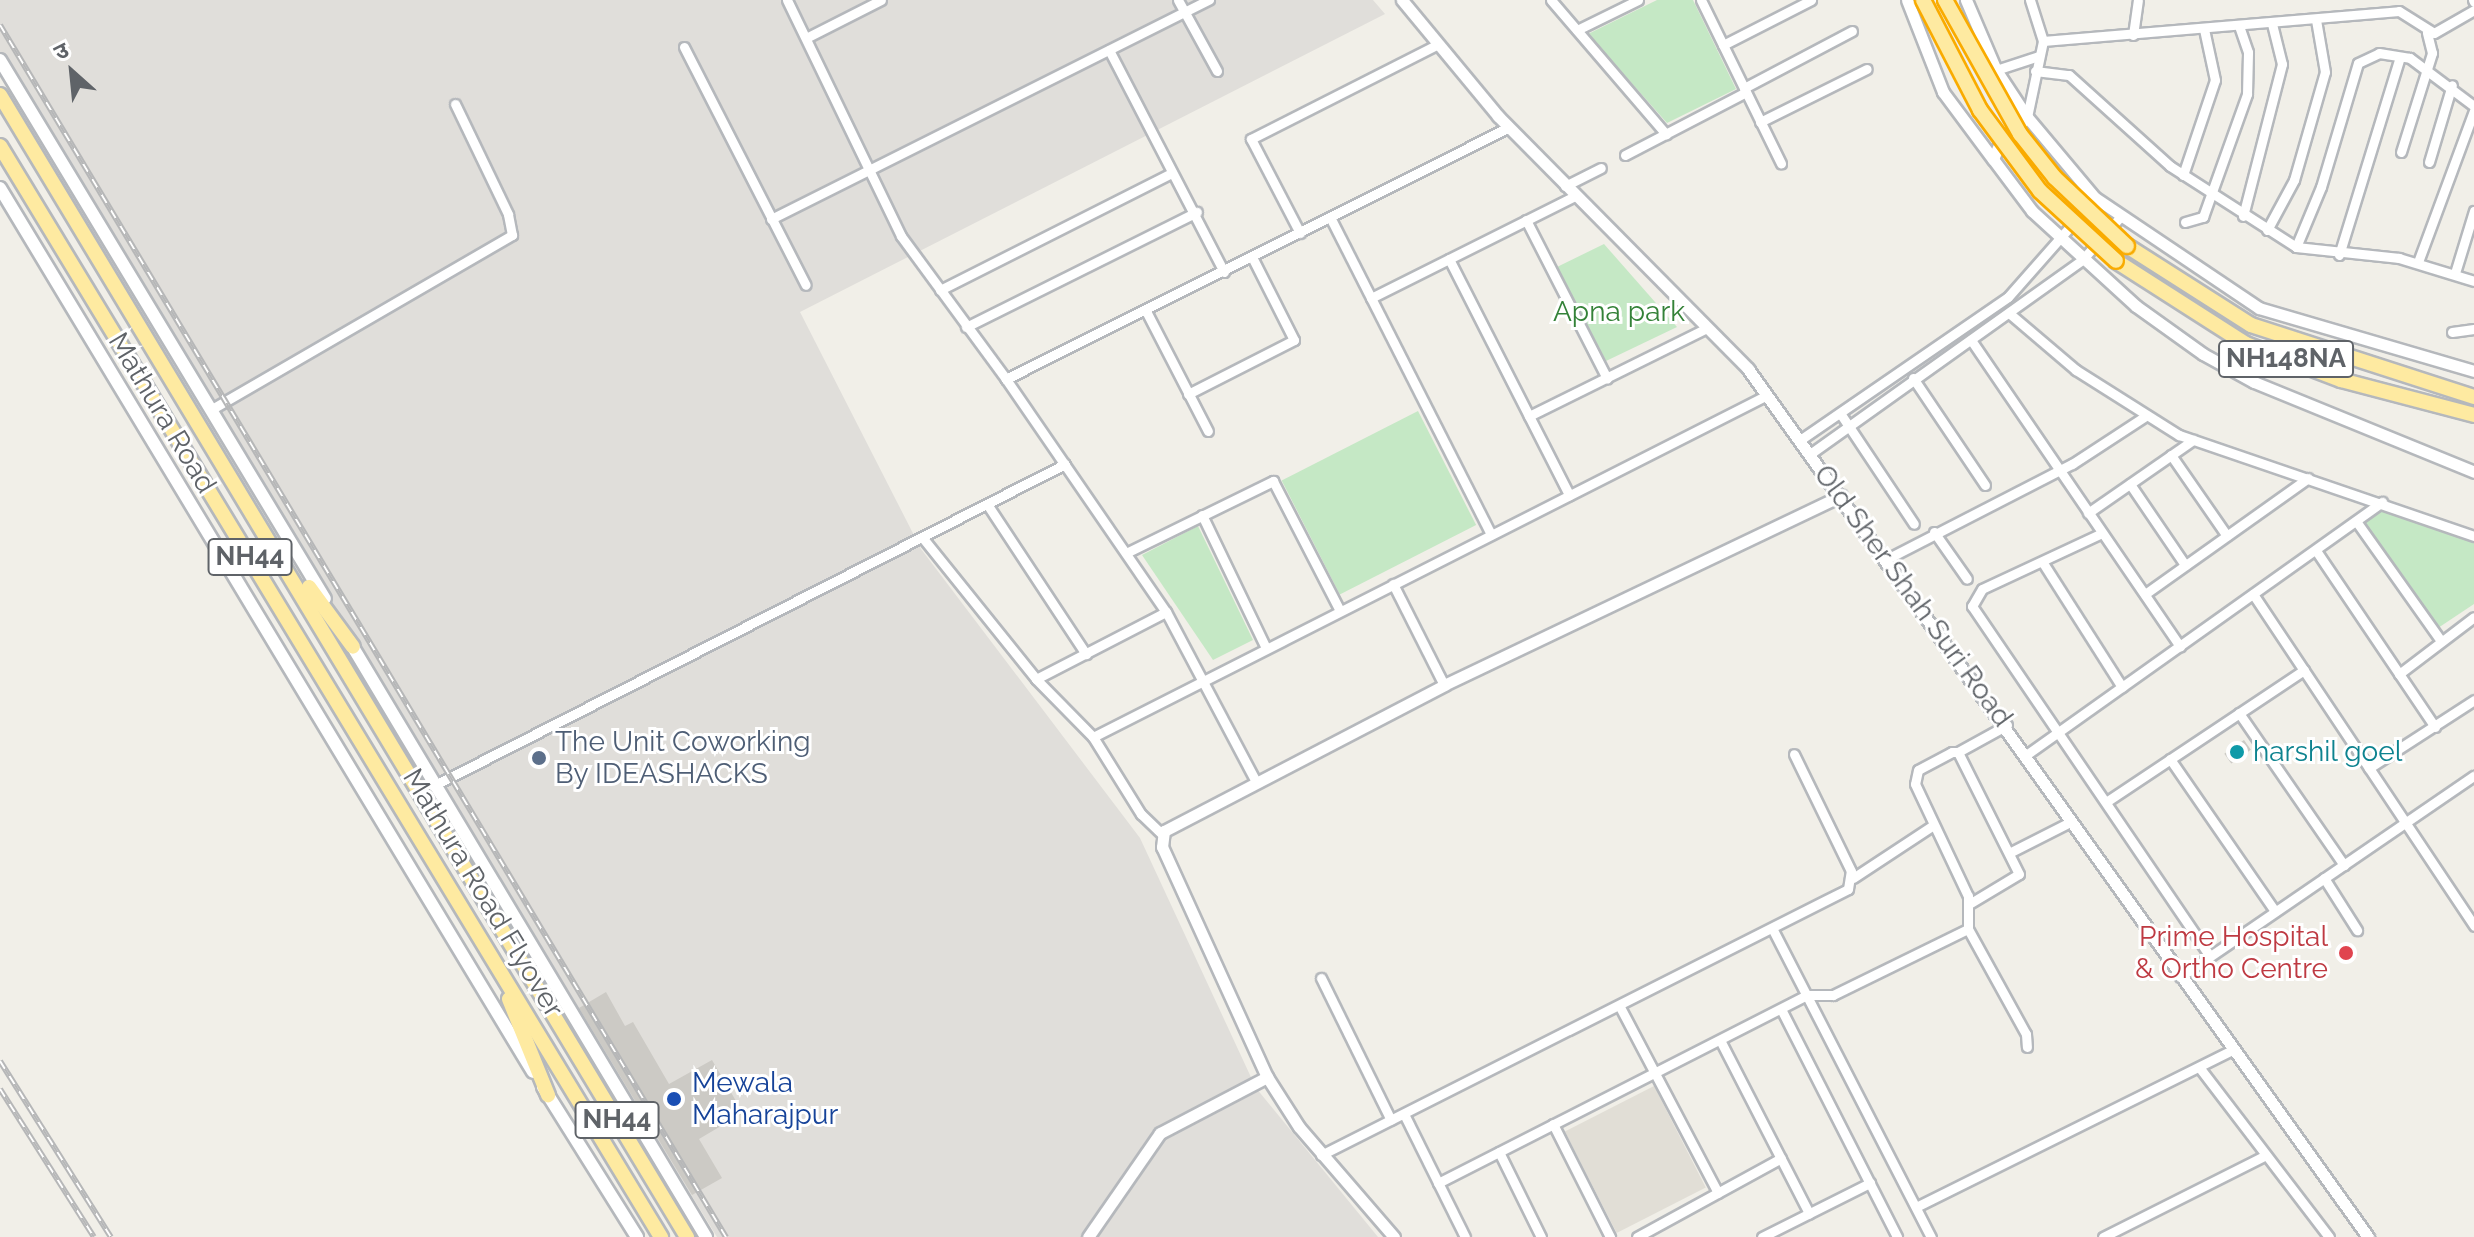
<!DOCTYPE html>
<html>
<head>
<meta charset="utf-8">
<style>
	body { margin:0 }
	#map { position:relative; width:2474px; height:1237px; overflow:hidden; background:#f1efe8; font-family:Raleway,"Noto Sans Devanagari",sans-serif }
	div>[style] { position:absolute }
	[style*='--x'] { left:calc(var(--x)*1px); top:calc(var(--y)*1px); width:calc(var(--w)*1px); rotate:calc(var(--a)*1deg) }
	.industrial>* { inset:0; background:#e0deda }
	.education>* { inset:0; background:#e1ded6; transform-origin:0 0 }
	.green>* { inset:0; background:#c5e8c5; transform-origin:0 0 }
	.building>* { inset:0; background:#cccac5; transform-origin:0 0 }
	.roads { filter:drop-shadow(2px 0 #b5b8bc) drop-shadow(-2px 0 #b5b8bc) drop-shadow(0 2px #b5b8bc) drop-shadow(0 -2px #b5b8bc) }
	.minor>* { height:9px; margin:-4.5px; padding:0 4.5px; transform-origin:4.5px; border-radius:4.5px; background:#fff }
	.tertiary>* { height:11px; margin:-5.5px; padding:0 5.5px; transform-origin:5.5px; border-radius:5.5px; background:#fff }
	.secondary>* { height:12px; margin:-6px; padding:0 6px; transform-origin:6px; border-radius:6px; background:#fff }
	.trunk>* { height:14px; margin:-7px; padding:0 7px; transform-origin:7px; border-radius:7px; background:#feeaa1 }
	.rail>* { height:6px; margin-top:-3px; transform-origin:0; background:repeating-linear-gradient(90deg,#fff 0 9px,#b6b7b8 0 18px); box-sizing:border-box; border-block:2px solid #b6b7b8 }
	.bridges { filter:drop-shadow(2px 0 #f9ab00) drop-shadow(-2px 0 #f9ab00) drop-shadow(0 2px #f9ab00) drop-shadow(0 -2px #f9ab00) }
	.trunk-bridge>* { height:14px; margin:-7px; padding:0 7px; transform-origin:7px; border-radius:7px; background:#feeaa1 }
	.dots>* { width:22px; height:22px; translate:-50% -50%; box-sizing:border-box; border:4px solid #fff; border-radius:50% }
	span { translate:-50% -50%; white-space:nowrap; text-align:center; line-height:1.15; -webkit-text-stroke:6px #fff; paint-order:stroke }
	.shield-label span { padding:2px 6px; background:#fff; border:2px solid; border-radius:6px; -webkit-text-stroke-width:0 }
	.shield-label { font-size:26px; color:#5f6368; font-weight:700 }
	.park-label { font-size:28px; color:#348238 }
	.street-label { font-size:28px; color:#5f6368 }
	.service-label { font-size:28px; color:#4e5e75 }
	.left { translate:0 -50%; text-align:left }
	.culture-label { font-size:28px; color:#0d838f }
	.health-label { font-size:28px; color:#be3a42 }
	.right { translate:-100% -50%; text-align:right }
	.transit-label { font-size:28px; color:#164399 }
	.north { position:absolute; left:32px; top:32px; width:80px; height:80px; -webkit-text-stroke:6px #fff; paint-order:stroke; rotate:333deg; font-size:22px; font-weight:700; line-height:32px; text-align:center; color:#5f6368 }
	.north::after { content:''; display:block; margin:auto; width:28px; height:36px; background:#5f6368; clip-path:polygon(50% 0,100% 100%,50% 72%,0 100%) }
</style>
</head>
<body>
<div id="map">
	<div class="industrial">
		<div style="clip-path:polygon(0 0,1373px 0,1385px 14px,800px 312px,921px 549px,1140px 838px,1256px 1088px,1378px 1237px,717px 1237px,0 66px)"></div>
	</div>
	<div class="education">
		<div style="left:1654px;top:1086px;width:114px;height:100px;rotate:63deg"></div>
	</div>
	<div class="green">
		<div style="clip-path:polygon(1657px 0,1693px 0,1736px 89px,1667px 123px,1588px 34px)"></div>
		<div style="clip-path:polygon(1604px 244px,1677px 327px,1606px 361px,1557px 267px)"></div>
		<div style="left:1418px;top:411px;width:128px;height:153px;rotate:63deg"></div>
		<div style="clip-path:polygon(2383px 508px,2474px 542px,2474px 604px,2438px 628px,2363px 521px)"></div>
		<div style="clip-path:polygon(1198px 526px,1253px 640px,1213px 660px,1142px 555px)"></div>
	</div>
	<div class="building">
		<div style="left:2244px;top:740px;width:12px;height:24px;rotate:55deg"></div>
		<div style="clip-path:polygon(606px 992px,625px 1026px,633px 1022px,669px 1084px,712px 1060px,743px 1113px,699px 1139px,722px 1178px,692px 1195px,579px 1008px)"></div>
	</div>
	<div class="roads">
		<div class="minor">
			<div style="--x:787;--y:0;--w:262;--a:64.2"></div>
			<div style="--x:901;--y:236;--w:177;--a:53.7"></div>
			<div style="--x:1178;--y:0;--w:81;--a:61.2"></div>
			<div style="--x:1551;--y:0;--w:177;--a:49.4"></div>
			<div style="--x:1701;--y:0;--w:182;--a:63.9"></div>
			<div style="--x:2473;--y:0;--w:2;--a:63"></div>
			<div style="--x:1577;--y:30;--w:68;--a:-26.2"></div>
			<div style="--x:2133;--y:35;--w:35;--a:-82"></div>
			<div style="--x:806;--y:38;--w:84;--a:-26.9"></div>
			<div style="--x:2043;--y:41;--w:357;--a:-4.8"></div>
			<div style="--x:2399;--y:11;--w:41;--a:32.2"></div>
			<div style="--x:2434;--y:33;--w:46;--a:-29.9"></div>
			<div style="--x:1723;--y:45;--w:99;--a:-27.1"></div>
			<div style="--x:684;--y:47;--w:267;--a:62.9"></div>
			<div style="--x:1109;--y:50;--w:250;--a:62.6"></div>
			<div style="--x:1996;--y:70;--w:45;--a:-18"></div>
			<div style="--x:2035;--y:71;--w:34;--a:7"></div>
			<div style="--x:2069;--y:75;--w:136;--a:42"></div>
			<div style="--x:2170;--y:166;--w:150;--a:32.7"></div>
			<div style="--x:2296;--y:247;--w:104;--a:6.1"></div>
			<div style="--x:2399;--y:258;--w:78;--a:17"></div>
			<div style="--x:1744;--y:88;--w:122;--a:-27.8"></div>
			<div style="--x:2027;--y:117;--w:78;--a:-78.1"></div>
			<div style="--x:2043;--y:41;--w:43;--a:-107.6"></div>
			<div style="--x:1760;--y:122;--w:119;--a:-26.4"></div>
			<div style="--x:2401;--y:152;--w:104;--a:-72.6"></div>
			<div style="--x:2432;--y:53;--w:21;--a:-104"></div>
			<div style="--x:1625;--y:155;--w:136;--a:-27.5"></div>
			<div style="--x:2429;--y:162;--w:80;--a:-73.4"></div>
			<div style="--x:2183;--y:175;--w:100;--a:-71.4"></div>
			<div style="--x:2215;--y:80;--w:52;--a:-102.2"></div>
			<div style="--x:1565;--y:186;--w:40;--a:-26.6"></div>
			<div style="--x:2243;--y:216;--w:157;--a:-75.6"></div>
			<div style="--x:2282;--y:64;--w:41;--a:-104"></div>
			<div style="--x:1330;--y:217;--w:356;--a:63.1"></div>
			<div style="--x:771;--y:219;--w:490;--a:-26.6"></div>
			<div style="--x:1526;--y:220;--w:178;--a:62.9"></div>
			<div style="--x:2185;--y:222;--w:19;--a:-16"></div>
			<div style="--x:2203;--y:217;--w:131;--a:-70.3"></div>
			<div style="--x:2247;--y:94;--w:42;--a:-88.6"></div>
			<div style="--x:2248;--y:52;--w:28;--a:-109"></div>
			<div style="--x:2267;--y:230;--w:57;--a:-61.6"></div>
			<div style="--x:2294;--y:180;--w:112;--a:-74"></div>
			<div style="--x:2325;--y:72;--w:53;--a:-99.8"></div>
			<div style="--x:1300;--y:233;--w:106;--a:-117.5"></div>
			<div style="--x:1251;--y:139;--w:210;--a:-26.9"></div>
			<div style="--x:2296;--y:247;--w:65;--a:-67.4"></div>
			<div style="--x:2321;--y:187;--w:129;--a:-73.4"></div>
			<div style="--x:2358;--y:63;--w:23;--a:-25"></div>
			<div style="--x:2379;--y:53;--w:31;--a:9"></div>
			<div style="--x:2410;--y:58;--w:80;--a:36.9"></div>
			<div style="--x:2339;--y:255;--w:207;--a:-72.9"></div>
			<div style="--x:1449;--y:259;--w:265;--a:63"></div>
			<div style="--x:2418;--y:262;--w:161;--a:-69.7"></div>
			<div style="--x:2455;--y:273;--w:65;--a:-73"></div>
			<div style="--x:940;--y:290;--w:260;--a:-26.8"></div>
			<div style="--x:1371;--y:298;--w:228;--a:-26.6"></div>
			<div style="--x:1146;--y:311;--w:135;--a:62.7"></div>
			<div style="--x:2009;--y:313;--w:88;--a:40.4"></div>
			<div style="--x:2076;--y:370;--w:122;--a:32.3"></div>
			<div style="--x:2179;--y:435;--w:312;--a:18.9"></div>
			<div style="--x:966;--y:327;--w:258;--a:-26.5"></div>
			<div style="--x:2452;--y:332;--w:22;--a:-8"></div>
			<div style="--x:1971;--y:340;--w:371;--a:55.7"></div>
			<div style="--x:1913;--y:378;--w:129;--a:56.1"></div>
			<div style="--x:1188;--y:394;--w:119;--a:-27"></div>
			<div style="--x:1294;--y:340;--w:93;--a:-116.8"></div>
			<div style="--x:212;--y:409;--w:347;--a:-30.1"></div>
			<div style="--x:512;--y:235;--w:21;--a:-101"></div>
			<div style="--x:508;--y:214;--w:122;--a:-115.7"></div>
			<div style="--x:1840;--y:413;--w:133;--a:56.3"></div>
			<div style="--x:1529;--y:416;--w:199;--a:-26.3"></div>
			<div style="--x:1800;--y:440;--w:252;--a:-34.5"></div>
			<div style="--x:2008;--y:297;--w:124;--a:-48.6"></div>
			<div style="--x:1810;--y:454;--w:334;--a:-35.5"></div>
			<div style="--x:2082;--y:260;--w:59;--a:-48.4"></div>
			<div style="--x:2171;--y:455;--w:98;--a:55.3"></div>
			<div style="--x:2130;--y:484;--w:98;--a:55.8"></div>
			<div style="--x:987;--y:504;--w:180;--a:56.6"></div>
			<div style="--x:2088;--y:513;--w:128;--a:-34.8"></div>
			<div style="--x:1202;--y:515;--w:148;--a:64.3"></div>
			<div style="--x:2356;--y:521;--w:147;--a:54.7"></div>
			<div style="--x:1934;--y:532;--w:57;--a:54.9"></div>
			<div style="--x:2102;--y:533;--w:132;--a:155"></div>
			<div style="--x:1982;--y:589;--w:20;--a:120"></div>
			<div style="--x:1972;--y:606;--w:423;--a:55.8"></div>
			<div style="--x:922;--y:537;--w:182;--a:51.2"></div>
			<div style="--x:1036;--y:679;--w:81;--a:45.5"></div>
			<div style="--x:1093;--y:737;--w:91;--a:58.1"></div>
			<div style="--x:1141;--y:814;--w:30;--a:44"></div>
			<div style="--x:2317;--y:552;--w:211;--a:56"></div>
			<div style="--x:1126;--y:553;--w:164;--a:-26.1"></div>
			<div style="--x:1273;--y:481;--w:146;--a:62.7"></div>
			<div style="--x:1887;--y:559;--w:208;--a:-27.2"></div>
			<div style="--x:2072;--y:464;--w:86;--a:-33.1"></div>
			<div style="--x:2043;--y:563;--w:147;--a:57.5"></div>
			<div style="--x:1393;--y:584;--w:113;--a:63.2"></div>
			<div style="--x:2145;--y:594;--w:200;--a:-35.4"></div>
			<div style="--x:2253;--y:594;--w:399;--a:56.3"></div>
			<div style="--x:2399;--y:674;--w:94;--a:-37.2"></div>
			<div style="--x:1036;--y:679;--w:146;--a:-27.3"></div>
			<div style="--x:2239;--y:713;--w:185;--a:55.4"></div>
			<div style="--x:1093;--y:737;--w:756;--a:-26.9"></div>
			<div style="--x:1958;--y:752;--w:56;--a:-28.9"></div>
			<div style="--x:2026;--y:755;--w:437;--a:-35.4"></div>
			<div style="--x:2170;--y:759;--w:185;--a:55.4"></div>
			<div style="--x:2369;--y:768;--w:125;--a:-32.9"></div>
			<div style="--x:1254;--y:778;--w:188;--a:-117.9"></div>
			<div style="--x:1166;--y:612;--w:283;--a:-124.5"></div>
			<div style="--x:1006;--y:379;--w:563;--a:-26.61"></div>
			<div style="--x:433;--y:786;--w:709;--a:-27"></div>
			<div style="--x:2106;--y:802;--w:238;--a:-33.7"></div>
			<div style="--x:2011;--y:852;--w:68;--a:-26.9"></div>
			<div style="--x:1853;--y:878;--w:95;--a:-33.4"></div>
			<div style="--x:2324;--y:878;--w:62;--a:57.6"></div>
			<div style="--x:1969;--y:904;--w:58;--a:-31"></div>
			<div style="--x:2019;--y:874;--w:136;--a:-116.6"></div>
			<div style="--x:1958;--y:752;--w:6;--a:180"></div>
			<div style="--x:1952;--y:752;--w:38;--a:152"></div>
			<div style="--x:1918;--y:770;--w:14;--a:102"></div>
			<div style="--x:1915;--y:784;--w:124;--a:64.7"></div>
			<div style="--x:1968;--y:896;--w:33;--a:90"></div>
			<div style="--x:1968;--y:929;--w:120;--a:61.1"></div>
			<div style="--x:2026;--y:1034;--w:13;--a:86"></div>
			<div style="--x:1772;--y:928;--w:348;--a:62.8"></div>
			<div style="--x:2180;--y:977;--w:356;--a:-34.4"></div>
			<div style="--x:1321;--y:978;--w:158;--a:63.8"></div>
			<div style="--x:1620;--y:1007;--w:210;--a:62.2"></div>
			<div style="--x:1781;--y:1009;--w:256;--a:63"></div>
			<div style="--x:1720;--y:1040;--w:195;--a:62.8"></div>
			<div style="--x:2199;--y:1067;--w:214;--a:52.6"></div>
			<div style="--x:1404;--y:1114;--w:137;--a:63.6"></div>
			<div style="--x:1553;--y:1124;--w:127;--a:63.2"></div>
			<div style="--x:1499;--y:1152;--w:95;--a:63.7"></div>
			<div style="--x:1321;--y:1155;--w:590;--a:-26.78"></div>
			<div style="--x:1848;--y:889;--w:18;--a:-81"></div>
			<div style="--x:1851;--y:871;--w:130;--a:-116"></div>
			<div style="--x:1438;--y:1183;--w:414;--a:-27"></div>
			<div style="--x:1807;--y:995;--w:26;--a:0"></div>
			<div style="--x:1833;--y:995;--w:150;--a:-26.1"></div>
			<div style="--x:1916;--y:1207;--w:353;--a:-26.4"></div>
			<div style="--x:1637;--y:1237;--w:164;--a:-28.7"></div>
			<div style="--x:1762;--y:1237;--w:121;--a:-26.6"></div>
			<div style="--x:2103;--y:1237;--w:182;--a:-26.7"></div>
		</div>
		<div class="tertiary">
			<div style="--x:1402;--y:0;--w:151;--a:50.4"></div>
			<div style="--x:1498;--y:116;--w:356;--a:45.3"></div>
			<div style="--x:1748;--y:369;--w:1067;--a:54.46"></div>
			<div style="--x:1907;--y:0;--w:99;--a:68.6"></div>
			<div style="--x:1943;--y:92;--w:84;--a:53.3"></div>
			<div style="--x:1966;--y:0;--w:76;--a:66.8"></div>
			<div style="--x:1996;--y:70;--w:56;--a:56.6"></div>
			<div style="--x:2474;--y:371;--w:224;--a:-163.7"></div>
			<div style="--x:2259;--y:308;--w:197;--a:-146.1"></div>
			<div style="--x:2095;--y:198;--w:106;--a:-130"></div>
			<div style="--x:2027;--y:117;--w:37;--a:136"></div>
			<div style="--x:2000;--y:143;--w:17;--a:114"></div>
			<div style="--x:1993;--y:159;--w:65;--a:53.1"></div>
			<div style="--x:2032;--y:211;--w:141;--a:42.4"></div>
			<div style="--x:2136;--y:306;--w:82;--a:35.6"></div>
			<div style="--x:2203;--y:354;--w:58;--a:28.8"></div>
			<div style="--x:2254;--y:382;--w:238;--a:22.2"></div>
			<div style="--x:1088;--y:1237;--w:126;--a:-55.3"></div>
			<div style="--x:1160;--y:1133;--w:121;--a:-27.6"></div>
			<div style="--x:1394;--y:1237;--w:145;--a:-130.8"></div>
			<div style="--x:1299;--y:1127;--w:59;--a:-122.6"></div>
			<div style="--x:1267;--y:1077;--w:253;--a:-114.5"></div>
			<div style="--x:1162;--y:847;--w:16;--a:-83"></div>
			<div style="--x:1164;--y:831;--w:316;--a:-27.5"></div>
			<div style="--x:1444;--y:685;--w:440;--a:-25.5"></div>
		</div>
		<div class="secondary">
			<div style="--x:0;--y:60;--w:629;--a:58.91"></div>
			<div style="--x:0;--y:188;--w:1032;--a:58.91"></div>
			<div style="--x:348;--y:639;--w:697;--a:59.09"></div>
			<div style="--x:543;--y:1087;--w:177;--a:57.9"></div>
		</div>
		<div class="trunk">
			<div style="--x:0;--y:95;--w:1333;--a:58.97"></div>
			<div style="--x:0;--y:146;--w:1276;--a:58.79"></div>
			<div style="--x:2127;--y:246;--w:147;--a:32.5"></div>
			<div style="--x:2251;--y:325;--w:234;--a:17.9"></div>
			<div style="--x:2116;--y:261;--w:154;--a:32.6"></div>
			<div style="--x:2246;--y:344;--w:102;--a:20.8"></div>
			<div style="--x:2341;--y:380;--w:138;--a:14.7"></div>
			<div style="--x:309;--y:587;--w:74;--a:53.7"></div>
			<div style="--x:509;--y:999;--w:104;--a:67.9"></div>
		</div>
	</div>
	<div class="rail">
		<div style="--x:0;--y:25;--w:1413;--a:59.08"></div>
		<div style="--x:0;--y:1061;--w:208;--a:57.8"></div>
		<div style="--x:0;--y:1089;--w:175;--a:57.6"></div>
	</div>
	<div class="bridges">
		<div class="trunk-bridge">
			<div style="--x:1923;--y:0;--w:124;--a:62.6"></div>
			<div style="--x:1980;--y:110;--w:101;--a:53.5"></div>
			<div style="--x:2040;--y:191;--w:103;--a:42.6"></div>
			<div style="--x:1945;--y:0;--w:154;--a:60.8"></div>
			<div style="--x:2020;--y:134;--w:56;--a:51.5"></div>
			<div style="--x:2055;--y:178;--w:99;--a:43.4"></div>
		</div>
	</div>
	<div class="dots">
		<div style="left:2237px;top:752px;background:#0f9aa8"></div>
		<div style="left:539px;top:758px;background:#5c6f8a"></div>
		<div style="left:2346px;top:953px;background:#e0444e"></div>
		<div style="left:674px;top:1099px;background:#1a4fb4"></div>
	</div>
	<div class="shield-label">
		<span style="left:2286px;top:359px">NH148NA</span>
		<span style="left:250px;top:557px">NH44</span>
		<span style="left:617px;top:1120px">NH44</span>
	</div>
	<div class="park-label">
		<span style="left:1619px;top:312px">Apna park</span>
	</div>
	<div class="street-label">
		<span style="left:162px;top:413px;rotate:59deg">Mathura Road</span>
		<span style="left:1913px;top:596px;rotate:54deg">Old Sher Shah Suri Road</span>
		<span style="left:483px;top:893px;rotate:59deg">Mathura Road Flyover</span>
	</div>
	<div class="service-label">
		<span class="left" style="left:555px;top:758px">The Unit Coworking<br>By IDEASHACKS</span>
	</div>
	<div class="culture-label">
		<span class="left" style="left:2253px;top:752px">harshil goel</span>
	</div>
	<div class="health-label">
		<span class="right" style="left:2328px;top:953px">Prime Hospital<br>&amp; Ortho Centre</span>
	</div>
	<div class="transit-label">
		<span class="left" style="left:692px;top:1099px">Mewala<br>Maharajpur</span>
	</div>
	<div class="north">उ</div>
</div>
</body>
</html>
